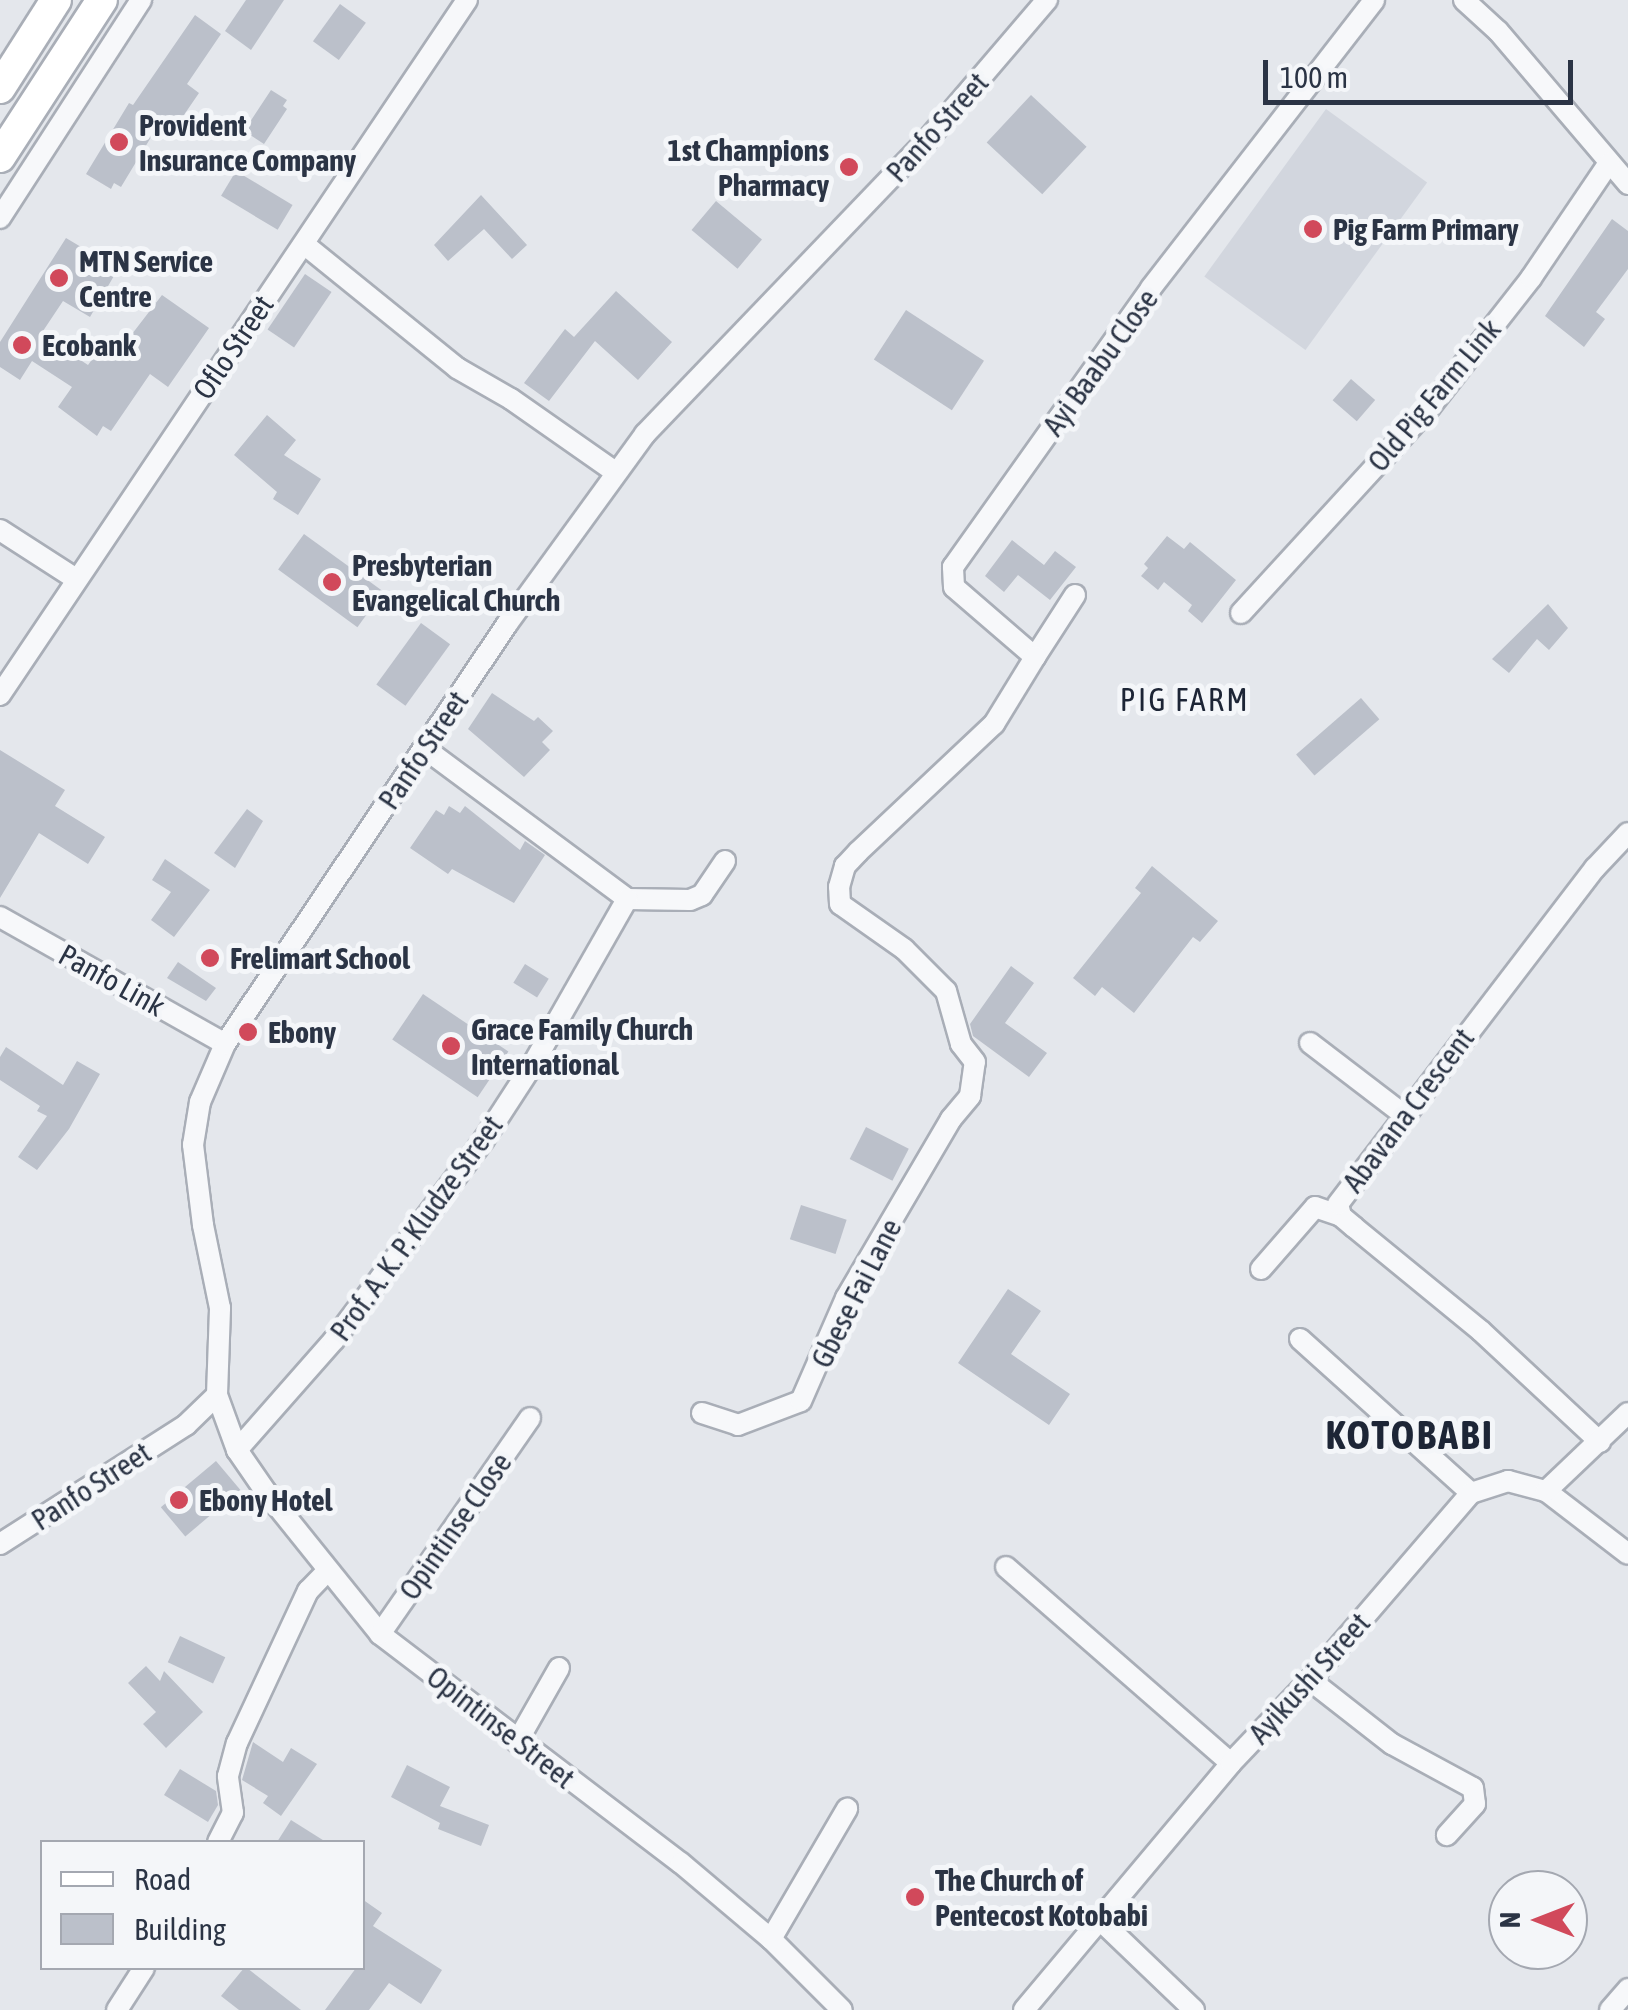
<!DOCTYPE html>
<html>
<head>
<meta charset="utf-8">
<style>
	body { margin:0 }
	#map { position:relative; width:1628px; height:2010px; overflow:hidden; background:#e4e7ec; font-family:"Asap Condensed",sans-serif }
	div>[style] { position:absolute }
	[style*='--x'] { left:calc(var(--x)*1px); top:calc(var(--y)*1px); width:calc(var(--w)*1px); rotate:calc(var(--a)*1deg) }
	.built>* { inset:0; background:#d2d6de; transform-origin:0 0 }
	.building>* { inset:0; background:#bbc0ca; transform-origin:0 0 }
	.roads { filter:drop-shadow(2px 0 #a9aeb7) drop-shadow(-2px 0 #a9aeb7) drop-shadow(0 2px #a9aeb7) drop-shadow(0 -2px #a9aeb7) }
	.minor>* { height:20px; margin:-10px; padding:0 10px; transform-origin:10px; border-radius:10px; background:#f7f8fa }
	.primary>* { height:30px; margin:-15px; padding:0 15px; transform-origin:15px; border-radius:15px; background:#fff }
	.dots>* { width:28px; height:28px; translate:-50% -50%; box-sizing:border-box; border:5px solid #f4f6f9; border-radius:50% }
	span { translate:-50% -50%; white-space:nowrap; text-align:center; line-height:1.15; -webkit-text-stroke:10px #f4f6f9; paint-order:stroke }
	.poi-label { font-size:30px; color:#2b3445; font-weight:700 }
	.left { translate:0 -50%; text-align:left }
	.right { translate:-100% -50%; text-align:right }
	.street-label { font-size:30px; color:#2b3445 }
	.neighbourhood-label { font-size:32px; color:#1d2536; letter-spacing:2.5px }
	.district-label { font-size:40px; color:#1d2536; font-weight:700; letter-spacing:2.5px }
	.legend { position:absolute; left:40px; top:1840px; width:325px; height:130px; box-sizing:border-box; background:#f4f6f9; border:2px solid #a4a8b1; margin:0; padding:12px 18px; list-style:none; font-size:30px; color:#2b3445 }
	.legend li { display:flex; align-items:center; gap:20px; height:50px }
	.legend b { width:50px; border:2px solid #a4a8b1 }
	.north { position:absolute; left:1488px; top:1870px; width:100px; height:100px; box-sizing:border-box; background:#f4f6f9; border:2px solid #a4a8b1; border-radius:50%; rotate:270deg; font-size:28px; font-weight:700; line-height:40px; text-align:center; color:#2b3445 }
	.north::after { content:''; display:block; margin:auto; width:35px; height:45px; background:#d1495b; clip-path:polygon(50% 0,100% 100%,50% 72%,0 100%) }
	.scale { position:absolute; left:1263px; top:60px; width:310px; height:45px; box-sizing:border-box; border:5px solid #2b3445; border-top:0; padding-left:12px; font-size:30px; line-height:35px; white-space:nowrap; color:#2b3445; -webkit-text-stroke:8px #f4f6f9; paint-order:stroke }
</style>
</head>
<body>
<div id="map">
	<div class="built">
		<div style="left:1326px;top:109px;width:125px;height:207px;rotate:36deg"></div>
	</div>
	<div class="building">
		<div style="clip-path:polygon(246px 0,284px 0,251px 50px,225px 31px)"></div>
		<div style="left:340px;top:4px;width:32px;height:46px;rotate:36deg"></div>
		<div style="clip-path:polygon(195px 15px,221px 34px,187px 84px,199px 93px,175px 128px,162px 119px,121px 187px,114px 183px,111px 189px,86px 174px,129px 103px,133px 105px)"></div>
		<div style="clip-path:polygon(271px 90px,287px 100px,283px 106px,287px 109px,264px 144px,244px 131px)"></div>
		<div style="left:1031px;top:95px;width:76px;height:65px;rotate:43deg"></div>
		<div style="left:236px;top:171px;width:66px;height:29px;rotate:31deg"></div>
		<div style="clip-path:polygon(481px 195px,527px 245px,512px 259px,484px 229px,448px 261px,434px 245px)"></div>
		<div style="left:716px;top:201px;width:60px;height:38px;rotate:40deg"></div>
		<div style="clip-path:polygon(1612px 219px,1628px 231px,1628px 269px,1596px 312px,1605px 319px,1584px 347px,1545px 316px)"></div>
		<div style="clip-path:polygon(66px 238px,118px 269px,90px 317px,63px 301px,41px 334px,88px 365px,99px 350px,112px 360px,162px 295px,209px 328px,168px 387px,150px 374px,111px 431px,103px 426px,97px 436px,58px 407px,72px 387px,32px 361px,20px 380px,0 367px,0 342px)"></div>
		<div style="left:305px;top:274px;width:32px;height:67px;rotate:34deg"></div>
		<div style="clip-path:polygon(616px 291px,672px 342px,638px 380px,595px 341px,549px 401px,524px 383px,565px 329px,574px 337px)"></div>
		<div style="left:906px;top:310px;width:93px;height:59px;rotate:33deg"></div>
		<div style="left:1351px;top:379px;width:32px;height:28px;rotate:41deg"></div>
		<div style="clip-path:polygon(267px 415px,296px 440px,284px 455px,321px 479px,298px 515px,273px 499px,277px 492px,234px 455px)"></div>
		<div style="left:304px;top:534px;width:98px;height:44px;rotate:36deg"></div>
		<div style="clip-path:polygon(1167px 536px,1184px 549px,1190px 542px,1236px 580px,1202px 623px,1188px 611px,1192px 605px,1164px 582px,1158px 590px,1141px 576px,1148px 568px,1144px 564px)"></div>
		<div style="clip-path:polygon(1012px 540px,1044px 565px,1055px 551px,1076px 567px,1050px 600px,1018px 575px,1004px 592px,985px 576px)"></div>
		<div style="clip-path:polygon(1548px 604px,1568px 628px,1549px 650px,1537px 639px,1509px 673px,1492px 659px)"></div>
		<div style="left:421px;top:623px;width:36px;height:76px;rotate:36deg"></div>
		<div style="clip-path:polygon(492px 693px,534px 721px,538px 717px,553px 731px,542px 742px,550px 750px,524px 777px,468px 729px)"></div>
		<div style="left:1361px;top:698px;width:28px;height:86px;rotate:49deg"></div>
		<div style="clip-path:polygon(0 750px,65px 790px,55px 806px,105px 837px,88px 864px,39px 833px,0 898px)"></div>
		<div style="clip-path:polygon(449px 806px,460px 813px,465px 806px,520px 850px,525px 841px,545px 855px,514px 903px,452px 869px,448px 874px,410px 848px,436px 810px,444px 815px)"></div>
		<div style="clip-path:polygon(247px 809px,263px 821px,235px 868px,214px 853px)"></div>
		<div style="clip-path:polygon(165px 859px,210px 890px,174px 937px,151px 920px,171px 892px,152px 880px)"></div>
		<div style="clip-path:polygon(1152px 866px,1218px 921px,1200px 942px,1193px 937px,1134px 1013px,1102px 987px,1095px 996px,1073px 978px,1141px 893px,1135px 888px)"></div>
		<div style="clip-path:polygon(178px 962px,216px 988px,206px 1001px,167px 978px)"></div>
		<div style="left:525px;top:964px;width:28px;height:22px;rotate:32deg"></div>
		<div style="clip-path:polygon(1011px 966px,1034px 983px,1005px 1023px,1047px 1053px,1029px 1077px,973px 1036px,970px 1024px)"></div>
		<div style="left:423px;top:994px;width:103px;height:55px;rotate:34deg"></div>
		<div style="clip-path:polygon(6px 1047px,63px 1085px,77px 1061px,100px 1074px,69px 1129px,37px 1170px,18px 1157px,47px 1116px,37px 1111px,40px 1106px,0 1080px,0 1057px)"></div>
		<div style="left:866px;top:1127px;width:48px;height:36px;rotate:27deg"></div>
		<div style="left:801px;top:1205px;width:48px;height:36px;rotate:18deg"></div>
		<div style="clip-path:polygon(1008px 1289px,1041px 1311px,1011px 1354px,1070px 1394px,1049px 1425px,958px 1363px)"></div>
		<div style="left:216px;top:1461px;width:38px;height:72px;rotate:50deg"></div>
		<div style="left:180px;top:1636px;width:50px;height:29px;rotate:25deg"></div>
		<div style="clip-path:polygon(146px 1666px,160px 1681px,164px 1671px,203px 1712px,166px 1748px,143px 1724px,156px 1712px,128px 1683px)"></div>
		<div style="clip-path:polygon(253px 1742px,283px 1762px,291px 1748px,317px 1764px,281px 1816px,263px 1803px,268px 1796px,242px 1780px)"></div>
		<div style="clip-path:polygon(407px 1765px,450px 1787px,440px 1806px,489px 1825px,481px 1846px,438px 1829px,440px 1823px,391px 1797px)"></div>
		<div style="clip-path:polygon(180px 1769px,216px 1791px,218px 1805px,208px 1822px,164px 1795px)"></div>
		<div style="clip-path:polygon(291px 1820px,326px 1842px,277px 1842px)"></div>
		<div style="clip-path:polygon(362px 1899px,382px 1913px,373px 1926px,442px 1970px,421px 2004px,389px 1983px,369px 2010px,325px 2010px,356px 1968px,362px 1968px)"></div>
		<div style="clip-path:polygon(244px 1968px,247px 1968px,301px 2010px,239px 2010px,221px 1996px)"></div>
	</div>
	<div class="roads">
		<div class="minor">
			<div style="--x:1464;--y:0;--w:46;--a:42.4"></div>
			<div style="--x:1498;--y:31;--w:201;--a:49.6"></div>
			<div style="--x:0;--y:218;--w:260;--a:-57.1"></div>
			<div style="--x:304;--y:244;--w:197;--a:39"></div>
			<div style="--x:457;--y:368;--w:62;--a:29.9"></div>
			<div style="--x:511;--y:399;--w:126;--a:35"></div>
			<div style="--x:0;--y:530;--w:90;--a:32.8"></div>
			<div style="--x:1075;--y:595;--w:74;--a:122.8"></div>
			<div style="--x:1035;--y:657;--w:107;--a:-139.2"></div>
			<div style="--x:954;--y:587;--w:20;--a:-93"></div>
			<div style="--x:953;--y:567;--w:342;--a:-54.6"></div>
			<div style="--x:1151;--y:288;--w:364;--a:-52.2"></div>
			<div style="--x:1241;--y:613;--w:280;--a:-47.5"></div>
			<div style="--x:1430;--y:407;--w:164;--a:-51.9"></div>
			<div style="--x:1531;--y:278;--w:139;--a:-55.9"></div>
			<div style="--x:0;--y:695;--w:837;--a:-56.1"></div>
			<div style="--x:424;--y:748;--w:253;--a:36.6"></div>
			<div style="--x:627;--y:899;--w:63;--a:0.9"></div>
			<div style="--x:690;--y:900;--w:13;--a:-23"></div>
			<div style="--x:702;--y:895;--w:41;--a:-55.9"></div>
			<div style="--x:0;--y:917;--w:258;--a:29.4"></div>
			<div style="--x:1310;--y:1043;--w:117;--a:37.4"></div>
			<div style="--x:1261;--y:1269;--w:82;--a:-48.9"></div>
			<div style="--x:1315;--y:1207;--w:28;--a:19"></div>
			<div style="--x:1300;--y:1339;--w:230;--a:42"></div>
			<div style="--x:217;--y:1395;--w:59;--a:70"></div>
			<div style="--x:237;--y:1450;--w:51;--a:55.4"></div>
			<div style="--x:266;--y:1492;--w:182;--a:51.2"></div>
			<div style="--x:380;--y:1634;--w:378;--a:37.3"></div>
			<div style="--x:681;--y:1863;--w:118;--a:40.2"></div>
			<div style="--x:771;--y:1939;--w:100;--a:45"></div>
			<div style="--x:702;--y:1413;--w:38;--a:18"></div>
			<div style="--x:738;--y:1425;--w:67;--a:-20.9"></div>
			<div style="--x:801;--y:1401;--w:112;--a:-66.4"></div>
			<div style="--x:846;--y:1298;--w:208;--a:-59.6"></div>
			<div style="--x:951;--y:1119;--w:30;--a:-50"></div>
			<div style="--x:970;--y:1096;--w:34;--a:-82"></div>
			<div style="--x:975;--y:1062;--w:23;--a:-128"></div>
			<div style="--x:961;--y:1044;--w:55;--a:-105.8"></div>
			<div style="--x:946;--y:991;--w:59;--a:-135"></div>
			<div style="--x:904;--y:949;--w:78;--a:-144.9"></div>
			<div style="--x:840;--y:904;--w:17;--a:-93"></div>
			<div style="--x:839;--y:887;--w:22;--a:-74"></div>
			<div style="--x:845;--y:866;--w:19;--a:-47"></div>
			<div style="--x:858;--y:852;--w:187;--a:-43.3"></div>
			<div style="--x:994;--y:724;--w:79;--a:-58.5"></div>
			<div style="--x:1600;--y:1442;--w:163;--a:-137"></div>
			<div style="--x:1481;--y:1331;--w:164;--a:-140.7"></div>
			<div style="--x:1354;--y:1227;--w:17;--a:-140"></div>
			<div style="--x:1341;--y:1216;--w:12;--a:-104"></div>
			<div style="--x:1338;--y:1204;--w:423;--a:-52.6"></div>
			<div style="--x:1595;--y:868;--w:48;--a:-46.7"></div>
			<div style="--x:237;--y:1450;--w:147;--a:-48.6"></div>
			<div style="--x:334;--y:1340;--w:249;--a:-53.2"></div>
			<div style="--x:483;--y:1141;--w:92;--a:-57"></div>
			<div style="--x:533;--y:1064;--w:190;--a:-60.3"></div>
			<div style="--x:1546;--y:1491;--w:103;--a:37.5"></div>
			<div style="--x:0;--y:1544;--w:221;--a:-32.6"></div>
			<div style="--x:186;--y:1425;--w:43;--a:-44.1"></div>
			<div style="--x:217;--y:1395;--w:87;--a:-88"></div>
			<div style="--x:220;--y:1308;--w:85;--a:-101.6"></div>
			<div style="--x:203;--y:1225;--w:81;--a:-97.1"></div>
			<div style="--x:193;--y:1145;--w:44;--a:-80.8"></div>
			<div style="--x:200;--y:1102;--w:63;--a:-66.7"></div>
			<div style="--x:225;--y:1044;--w:506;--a:-56.12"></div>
			<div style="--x:507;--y:624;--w:235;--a:-54"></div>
			<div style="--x:645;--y:434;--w:410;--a:-46.2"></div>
			<div style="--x:929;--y:138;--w:182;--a:-49.5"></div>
			<div style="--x:1006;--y:1567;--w:298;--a:41.1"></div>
			<div style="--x:380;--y:1634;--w:263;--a:-55.2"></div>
			<div style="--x:1310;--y:1680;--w:104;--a:38"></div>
			<div style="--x:1392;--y:1744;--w:92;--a:28.5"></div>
			<div style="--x:1473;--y:1788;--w:16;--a:83"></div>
			<div style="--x:1475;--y:1804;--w:42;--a:132.1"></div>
			<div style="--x:517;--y:1742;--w:85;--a:-60.4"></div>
			<div style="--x:218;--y:1842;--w:33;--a:-63"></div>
			<div style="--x:233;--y:1813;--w:37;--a:-98"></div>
			<div style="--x:228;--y:1776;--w:34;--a:-75"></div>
			<div style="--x:237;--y:1743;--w:168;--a:-65"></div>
			<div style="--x:308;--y:1591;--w:28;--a:-46"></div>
			<div style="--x:1098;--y:1918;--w:133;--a:43.8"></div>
			<div style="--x:771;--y:1939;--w:151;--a:-59.7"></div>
			<div style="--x:117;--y:2010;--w:50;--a:-57.3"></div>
			<div style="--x:1024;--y:2010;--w:322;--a:-50"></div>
			<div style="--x:1231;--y:1763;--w:115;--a:-46.4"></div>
			<div style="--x:1310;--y:1680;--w:247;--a:-49.3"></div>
			<div style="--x:1471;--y:1493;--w:39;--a:-18"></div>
			<div style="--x:1508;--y:1481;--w:39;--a:15"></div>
			<div style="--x:1546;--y:1491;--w:113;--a:-43.6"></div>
			<div style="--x:1610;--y:2010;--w:28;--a:-49"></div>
		</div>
		<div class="primary">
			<div style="--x:0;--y:88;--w:104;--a:-57.5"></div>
			<div style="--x:0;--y:157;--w:187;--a:-57"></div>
		</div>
	</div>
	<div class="dots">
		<div style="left:119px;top:142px;background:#d1495b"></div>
		<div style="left:849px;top:167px;background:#d1495b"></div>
		<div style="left:1313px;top:229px;background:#d1495b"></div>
		<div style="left:59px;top:278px;background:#d1495b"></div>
		<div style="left:22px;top:345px;background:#d1495b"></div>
		<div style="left:332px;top:582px;background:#d1495b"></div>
		<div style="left:210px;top:958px;background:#d1495b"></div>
		<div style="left:248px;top:1032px;background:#d1495b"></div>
		<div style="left:451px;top:1046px;background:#d1495b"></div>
		<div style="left:179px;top:1500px;background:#d1495b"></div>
		<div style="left:915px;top:1897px;background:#d1495b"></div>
	</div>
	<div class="poi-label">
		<span class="left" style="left:139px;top:142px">Provident<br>Insurance Company</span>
		<span class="right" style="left:829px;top:167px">1st Champions<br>Pharmacy</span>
		<span class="left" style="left:1333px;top:229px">Pig Farm Primary</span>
		<span class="left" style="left:79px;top:278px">MTN Service<br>Centre</span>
		<span class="left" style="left:42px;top:345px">Ecobank</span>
		<span class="left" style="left:352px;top:582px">Presbyterian<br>Evangelical Church</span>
		<span class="left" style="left:230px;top:958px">Frelimart School</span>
		<span class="left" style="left:471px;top:1046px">Grace Family Church<br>International</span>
		<span class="left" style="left:268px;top:1032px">Ebony</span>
		<span class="left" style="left:199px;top:1500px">Ebony Hotel</span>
		<span class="left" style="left:935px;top:1897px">The Church of<br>Pentecost Kotobabi</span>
	</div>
	<div class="street-label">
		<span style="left:937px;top:127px;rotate:-48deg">Panfo Street</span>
		<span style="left:233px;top:347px;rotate:-56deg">Oflo Street</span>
		<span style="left:1100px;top:362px;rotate:-54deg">Ayi Baabu Close</span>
		<span style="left:1434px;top:395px;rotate:-50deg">Old Pig Farm Link</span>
		<span style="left:423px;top:750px;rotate:-56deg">Panfo Street</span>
		<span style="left:112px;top:980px;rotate:29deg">Panfo Link</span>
		<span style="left:1408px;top:1110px;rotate:-53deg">Abavana Crescent</span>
		<span style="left:416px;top:1228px;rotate:-54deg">Prof. A. K. P. Kludze Street</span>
		<span style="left:856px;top:1293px;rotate:-63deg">Gbese Fai Lane</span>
		<span style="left:91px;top:1486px;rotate:-33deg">Panfo Street</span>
		<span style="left:455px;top:1526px;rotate:-55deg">Opintinse Close</span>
		<span style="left:1309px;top:1678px;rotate:-48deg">Ayikushi Street</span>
		<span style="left:501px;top:1727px;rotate:38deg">Opintinse Street</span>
	</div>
	<div class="neighbourhood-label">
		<span style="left:1185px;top:700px">PIG FARM</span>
	</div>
	<div class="district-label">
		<span style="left:1410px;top:1435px">KOTOBABI</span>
	</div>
	<ul class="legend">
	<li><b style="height:12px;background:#fff"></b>Road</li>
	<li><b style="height:28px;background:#bbc0ca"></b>Building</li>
	</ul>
	<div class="north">N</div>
	<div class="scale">100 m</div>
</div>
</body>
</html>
